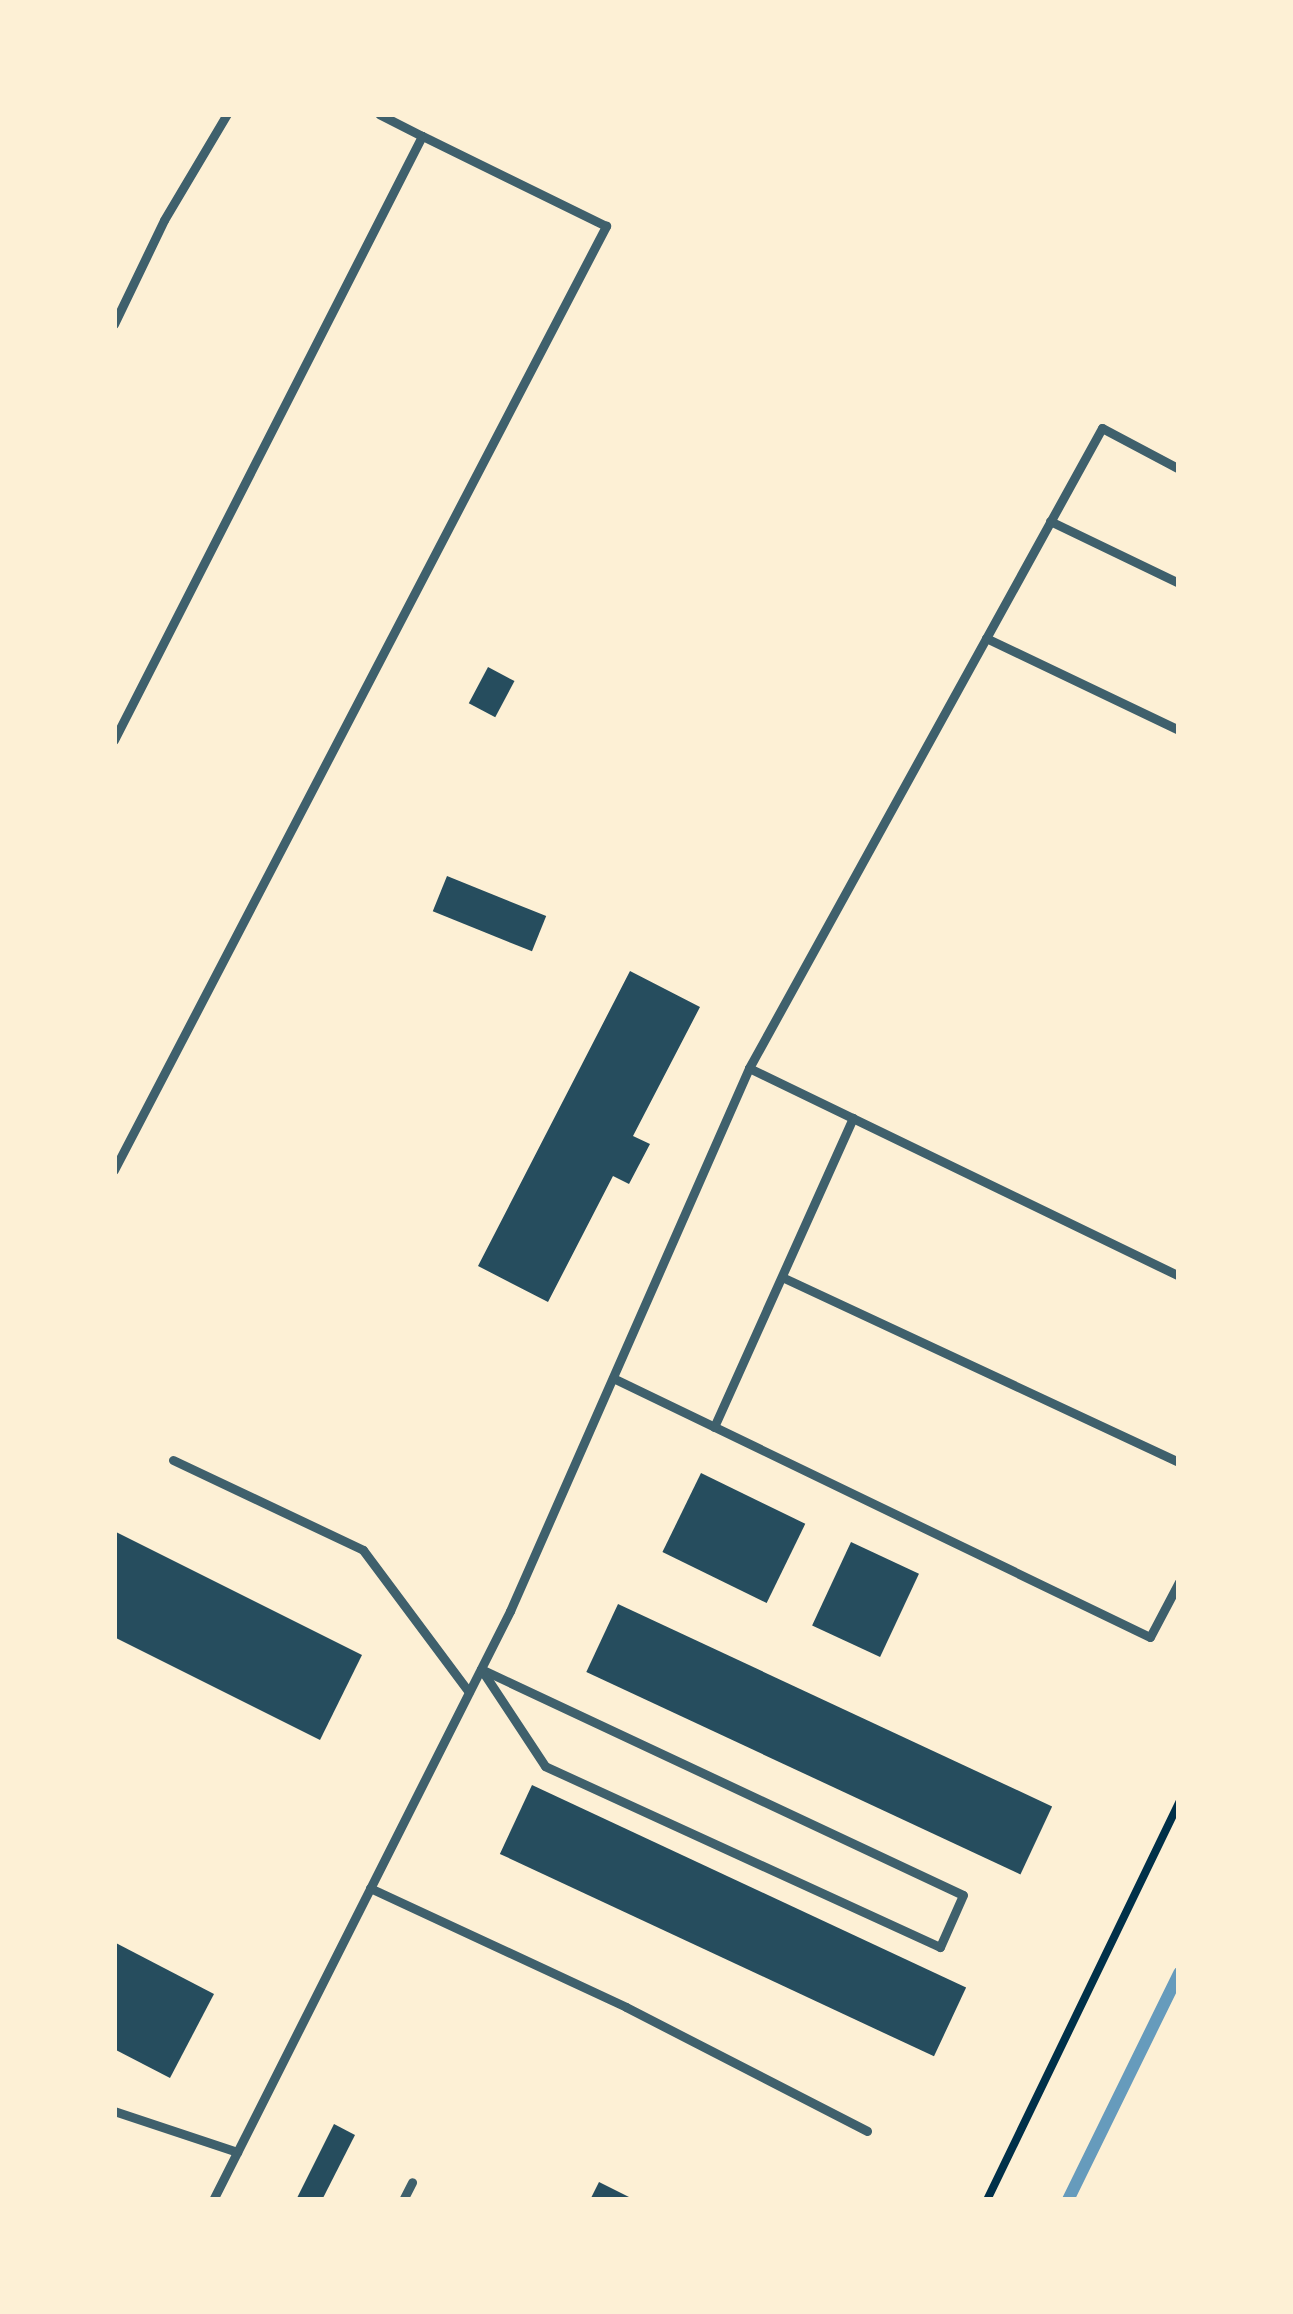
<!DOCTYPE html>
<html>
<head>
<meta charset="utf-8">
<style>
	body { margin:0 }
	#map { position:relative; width:1293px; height:2314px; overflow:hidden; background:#fdf0d5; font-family:Georgia,serif }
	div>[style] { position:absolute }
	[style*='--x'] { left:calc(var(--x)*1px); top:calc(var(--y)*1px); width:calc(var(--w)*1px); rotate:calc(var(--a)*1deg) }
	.stream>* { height:12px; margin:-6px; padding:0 6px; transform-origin:6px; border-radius:6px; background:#669bbc }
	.building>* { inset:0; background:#264d5e; transform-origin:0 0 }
	.path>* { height:8px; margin:-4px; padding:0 4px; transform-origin:4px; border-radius:4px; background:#003049 }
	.service>* { height:9px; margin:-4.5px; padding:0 4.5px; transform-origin:4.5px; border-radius:4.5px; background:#3f606c }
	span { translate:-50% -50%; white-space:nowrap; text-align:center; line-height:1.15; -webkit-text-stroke:9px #fdf0d5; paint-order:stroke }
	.frame { position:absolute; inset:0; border:117px solid #fdf0d5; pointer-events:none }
</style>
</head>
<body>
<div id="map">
	<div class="stream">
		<div style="--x:1068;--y:2200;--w:253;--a:-63.9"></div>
	</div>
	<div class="building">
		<div style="left:488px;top:667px;width:30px;height:41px;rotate:28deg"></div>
		<div style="left:447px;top:876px;width:107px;height:38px;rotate:22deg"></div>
		<div style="clip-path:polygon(630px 971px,700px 1007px,633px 1136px,650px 1144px,629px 1184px,613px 1176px,548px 1302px,478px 1266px)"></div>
		<div style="left:701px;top:1473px;width:116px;height:88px;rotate:26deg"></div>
		<div style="clip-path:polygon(114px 1531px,362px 1655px,320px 1740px,114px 1637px)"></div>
		<div style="left:851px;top:1542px;width:75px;height:92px;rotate:25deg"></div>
		<div style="left:618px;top:1604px;width:479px;height:75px;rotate:25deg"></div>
		<div style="left:532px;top:1785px;width:479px;height:76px;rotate:25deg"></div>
		<div style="clip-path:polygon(114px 1942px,214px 1994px,170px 2078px,114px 2049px)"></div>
		<div style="clip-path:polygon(334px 2124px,355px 2135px,322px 2200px,296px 2200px)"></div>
		<div style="clip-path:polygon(599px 2182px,635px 2200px,590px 2200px)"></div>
	</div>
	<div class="path">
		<div style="--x:987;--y:2200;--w:442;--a:-64.2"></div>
	</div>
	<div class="service">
		<div style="--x:114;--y:324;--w:115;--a:-64.3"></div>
		<div style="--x:164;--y:220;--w:123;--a:-59.3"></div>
		<div style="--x:1050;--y:521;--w:143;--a:25.7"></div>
		<div style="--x:986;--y:638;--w:214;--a:25.5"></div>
		<div style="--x:114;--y:740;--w:678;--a:-62.98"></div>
		<div style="--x:422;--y:136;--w:48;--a:-152.9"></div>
		<div style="--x:749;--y:1068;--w:478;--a:25.8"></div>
		<div style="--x:114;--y:1170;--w:1065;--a:-62.47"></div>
		<div style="--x:606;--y:226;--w:205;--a:-153.9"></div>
		<div style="--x:782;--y:1277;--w:438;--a:25"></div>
		<div style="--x:613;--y:1378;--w:596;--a:25.75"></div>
		<div style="--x:1150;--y:1637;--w:62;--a:-62.2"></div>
		<div style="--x:714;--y:1427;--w:339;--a:-65.8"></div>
		<div style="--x:173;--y:1460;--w:210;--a:25.3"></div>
		<div style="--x:363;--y:1550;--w:177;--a:53.3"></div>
		<div style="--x:481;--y:1669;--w:532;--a:25.12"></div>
		<div style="--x:963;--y:1895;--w:57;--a:113.9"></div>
		<div style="--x:940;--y:1947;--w:434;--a:-155.4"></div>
		<div style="--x:545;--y:1766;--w:116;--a:-123.4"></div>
		<div style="--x:370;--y:1888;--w:282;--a:24.9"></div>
		<div style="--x:626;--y:2007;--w:271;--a:27.2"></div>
		<div style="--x:114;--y:2111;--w:130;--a:18.4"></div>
		<div style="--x:213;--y:2200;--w:660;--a:-63.24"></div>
		<div style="--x:510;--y:1611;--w:593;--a:-66.24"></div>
		<div style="--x:749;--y:1068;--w:731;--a:-61.12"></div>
		<div style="--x:1102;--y:428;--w:87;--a:28"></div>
		<div style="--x:403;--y:2200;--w:20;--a:-63"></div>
	</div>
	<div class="frame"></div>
</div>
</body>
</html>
